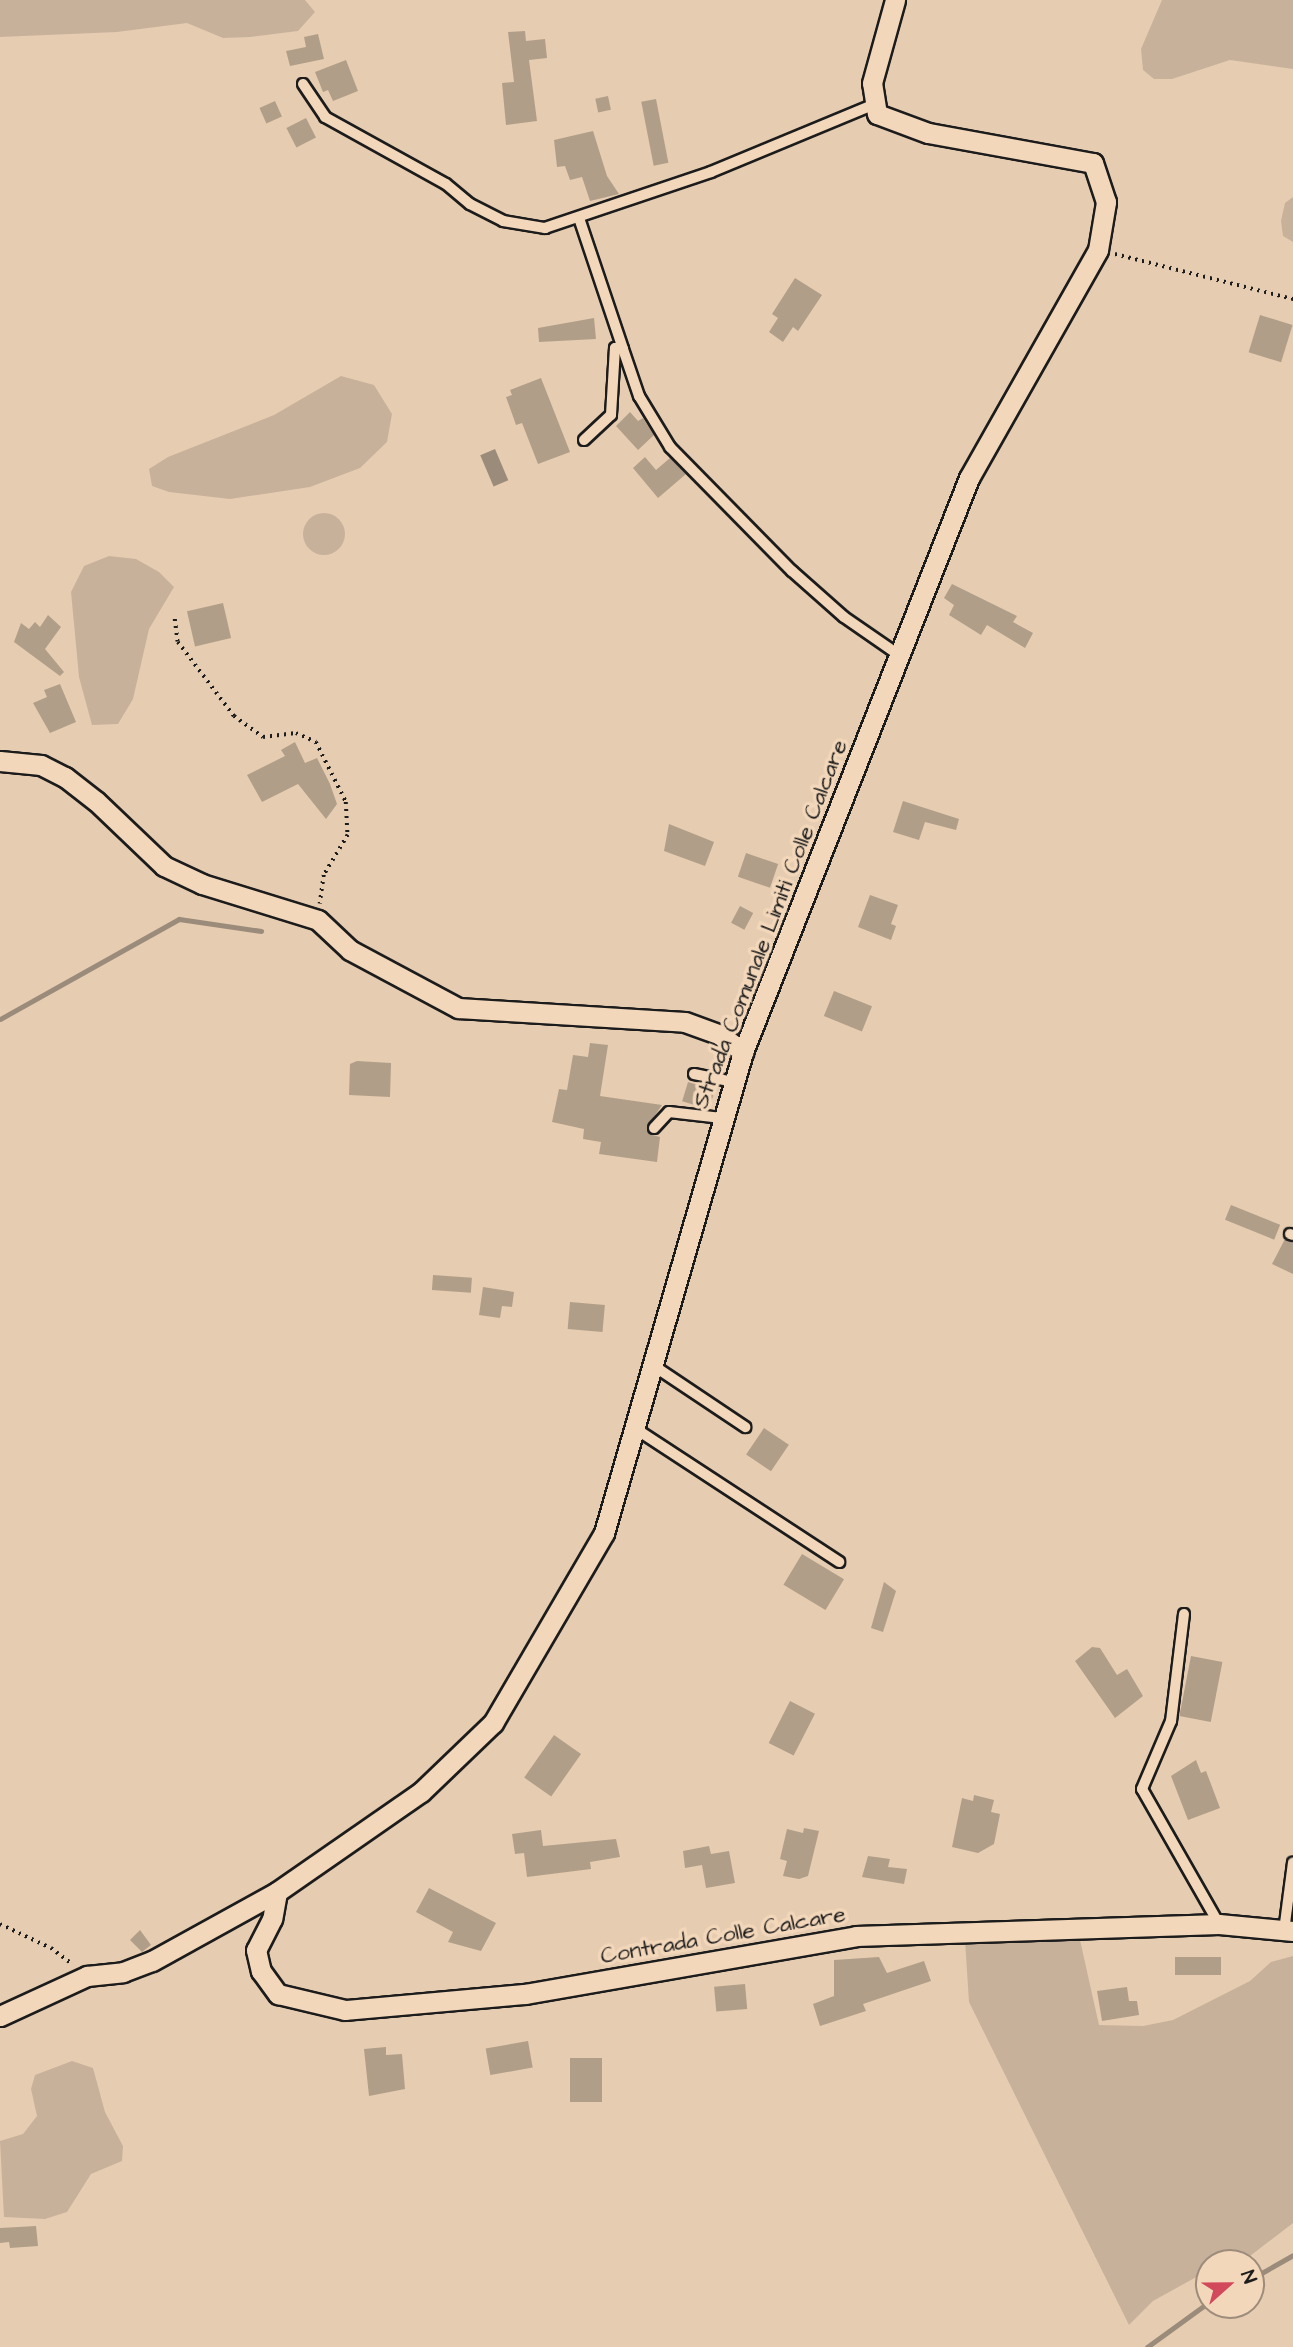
<!DOCTYPE html>
<html>
<head>
<meta charset="utf-8">
<style>
	body { margin:0 }
	#map { position:relative; width:1293px; height:2347px; overflow:hidden; background:#e6ccb0; font-family:"Architects Daughter",sans-serif }
	div>[style] { position:absolute }
	[style*='--x'] { left:calc(var(--x)*1px); top:calc(var(--y)*1px); width:calc(var(--w)*1px); rotate:calc(var(--a)*1deg) }
	.green>* { inset:0; background:#c8b19b }
	.round { border-radius:50% }
	.water>* { inset:0; background:#9b8b7a; transform-origin:0 0 }
	.stream>* { height:5px; margin:-2.5px; padding:0 2.5px; transform-origin:2.5px; border-radius:2.5px; background:#9b8b7a }
	.building>* { inset:0; background:#b19e89; transform-origin:0 0 }
	.path>* { height:3.5px; margin-top:-1.75px; transform-origin:0; background:repeating-linear-gradient(90deg,#1c1c1c 0 2px,transparent 0 7px) }
	.roads { filter:drop-shadow(2px 0 #1c1c1c) drop-shadow(-2px 0 #1c1c1c) drop-shadow(0 2px #1c1c1c) drop-shadow(0 -2px #1c1c1c) }
	.lane>* { height:10px; margin:-5px; padding:0 5px; transform-origin:5px; border-radius:5px; background:#f3d7ba }
	.street>* { height:19px; margin:-9.5px; padding:0 9.5px; transform-origin:9.5px; border-radius:9.5px; background:#f3d7ba }
	span { translate:-50% -50%; white-space:nowrap; text-align:center; line-height:1.15; -webkit-text-stroke:7px #f3d7ba; paint-order:stroke }
	.street-label { font-size:23px; color:#1c1c1c }
	.north { position:absolute; left:1195px; top:2249px; width:70px; height:70px; box-sizing:border-box; background:#f3d7ba; border:2px solid #9d8c7b; border-radius:50%; rotate:69deg; font-size:19px; font-weight:700; line-height:28px; text-align:center; color:#1c1c1c }
	.north::after { content:''; display:block; margin:auto; width:24px; height:32px; background:#d1495b; clip-path:polygon(50% 0,100% 100%,50% 72%,0 100%) }
</style>
</head>
<body>
<div id="map">
	<div class="green">
		<div style="clip-path:polygon(0 0,305px 0,315px 12px,298px 31px,250px 37px,223px 38px,187px 23px,117px 32px,0 37px)"></div>
		<div style="clip-path:polygon(1162px 0,1293px 0,1293px 69px,1230px 60px,1172px 79px,1154px 79px,1143px 70px,1141px 49px)"></div>
		<div style="clip-path:polygon(1293px 197px,1293px 242px,1283px 236px,1281px 221px,1285px 203px)"></div>
		<div style="clip-path:polygon(341px 376px,374px 385px,392px 414px,387px 442px,360px 468px,310px 487px,230px 499px,169px 492px,152px 486px,149px 469px,168px 457px,274px 415px)"></div>
		<div class="round" style="left:303px;top:513px;width:42px;height:42px"></div>
		<div style="clip-path:polygon(109px 556px,136px 559px,159px 572px,174px 587px,149px 629px,133px 699px,118px 724px,92px 725px,79px 677px,71px 592px,84px 566px)"></div>
		<div style="clip-path:polygon(1078px 1931px,1099px 2025px,1143px 2026px,1173px 2020px,1250px 1981px,1271px 1962px,1293px 1956px,1293px 2223px,1250px 2256px,1209px 2263px,1209px 2270px,1153px 2301px,1129px 2325px,969px 2002px,965px 1940px)"></div>
		<div style="clip-path:polygon(72px 2061px,93px 2068px,105px 2112px,123px 2146px,122px 2161px,91px 2174px,67px 2212px,45px 2219px,4px 2217px,0 2141px,23px 2134px,37px 2116px,31px 2089px,35px 2075px)"></div>
	</div>
	<div class="water">
		<div style="left:495px;top:449px;width:34px;height:16px;rotate:67deg"></div>
	</div>
	<div class="stream">
		<div style="--x:0;--y:1019;--w:205;--a:-29.2"></div>
		<div style="--x:179;--y:919;--w:83;--a:8.3"></div>
		<div style="--x:1251;--y:2279;--w:48;--a:-29.7"></div>
		<div style="--x:1147;--y:2347;--w:77;--a:-36"></div>
	</div>
	<div class="building">
		<div style="clip-path:polygon(525px 31px,526px 41px,545px 39px,547px 58px,529px 60px,537px 121px,506px 125px,502px 83px,514px 82px,508px 32px)"></div>
		<div style="clip-path:polygon(318px 34px,324px 59px,290px 66px,286px 51px,306px 47px,304px 37px)"></div>
		<div style="clip-path:polygon(346px 60px,358px 91px,333px 101px,328px 90px,323px 92px,315px 72px)"></div>
		<div style="left:608px;top:96px;width:14px;height:13px;rotate:78deg"></div>
		<div style="left:656px;top:99px;width:65px;height:15px;rotate:79deg"></div>
		<div style="left:275px;top:101px;width:17px;height:17px;rotate:66deg"></div>
		<div style="left:306px;top:118px;width:22px;height:22px;rotate:63deg"></div>
		<div style="clip-path:polygon(593px 131px,607px 176px,619px 194px,590px 201px,582px 177px,570px 180px,565px 166px,557px 167px,554px 140px)"></div>
		<div style="clip-path:polygon(795px 278px,822px 295px,798px 331px,793px 327px,783px 342px,769px 332px,778px 318px,772px 314px)"></div>
		<div style="left:1260px;top:315px;width:34px;height:39px;rotate:17deg"></div>
		<div style="clip-path:polygon(594px 318px,596px 339px,539px 342px,538px 328px)"></div>
		<div style="clip-path:polygon(541px 378px,570px 452px,538px 464px,522px 423px,516px 425px,506px 397px,512px 395px,510px 390px)"></div>
		<div style="clip-path:polygon(630px 412px,638px 421px,643px 418px,654px 435px,638px 450px,616px 426px)"></div>
		<div style="clip-path:polygon(645px 457px,656px 470px,670px 458px,686px 474px,658px 498px,633px 468px)"></div>
		<div style="clip-path:polygon(952px 584px,1017px 616px,1013px 622px,1033px 633px,1025px 648px,987px 625px,981px 635px,949px 615px,954px 605px,944px 598px)"></div>
		<div style="left:223px;top:603px;width:36px;height:37px;rotate:77deg"></div>
		<div style="clip-path:polygon(48px 615px,61px 627px,45px 649px,64px 672px,60px 676px,14px 642px,21px 623px,29px 629px,35px 622px,40px 627px)"></div>
		<div style="clip-path:polygon(60px 684px,76px 722px,50px 733px,33px 703px,47px 697px,44px 690px)"></div>
		<div style="clip-path:polygon(295px 742px,305px 763px,317px 758px,330px 784px,337px 804px,326px 819px,298px 784px,262px 802px,247px 775px,285px 756px,281px 750px)"></div>
		<div style="clip-path:polygon(903px 801px,959px 819px,956px 830px,925px 822px,919px 840px,893px 832px)"></div>
		<div style="clip-path:polygon(669px 824px,714px 842px,705px 866px,664px 851px)"></div>
		<div style="left:746px;top:853px;width:34px;height:25px;rotate:19deg"></div>
		<div style="clip-path:polygon(870px 895px,898px 905px,891px 924px,896px 926px,891px 940px,858px 927px)"></div>
		<div style="left:740px;top:906px;width:15px;height:19px;rotate:28deg"></div>
		<div style="left:834px;top:991px;width:41px;height:27px;rotate:22deg"></div>
		<div style="clip-path:polygon(590px 1043px,608px 1045px,600px 1096px,662px 1105px,647px 1127px,649px 1134px,660px 1137px,657px 1162px,599px 1154px,601px 1142px,583px 1139px,584px 1129px,552px 1122px,559px 1089px,567px 1090px,573px 1055px,588px 1057px)"></div>
		<div style="clip-path:polygon(357px 1061px,391px 1063px,390px 1097px,349px 1095px,350px 1064px)"></div>
		<div style="left:688px;top:1082px;width:28px;height:20px;rotate:17deg"></div>
		<div style="left:1231px;top:1205px;width:53px;height:16px;rotate:22deg"></div>
		<div style="clip-path:polygon(1285px 1239px,1293px 1242px,1293px 1274px,1272px 1264px)"></div>
		<div style="left:433px;top:1275px;width:39px;height:15px;rotate:4deg"></div>
		<div style="clip-path:polygon(483px 1287px,514px 1292px,512px 1307px,502px 1306px,500px 1318px,479px 1315px)"></div>
		<div style="left:570px;top:1302px;width:35px;height:27px;rotate:5deg"></div>
		<div style="left:764px;top:1428px;width:30px;height:32px;rotate:34deg"></div>
		<div style="left:802px;top:1554px;width:49px;height:36px;rotate:31deg"></div>
		<div style="clip-path:polygon(884px 1582px,896px 1591px,883px 1632px,871px 1628px)"></div>
		<div style="clip-path:polygon(1092px 1647px,1100px 1648px,1117px 1675px,1127px 1669px,1143px 1696px,1115px 1718px,1075px 1661px)"></div>
		<div style="left:1191px;top:1656px;width:32px;height:61px;rotate:11deg"></div>
		<div style="left:790px;top:1701px;width:28px;height:47px;rotate:27deg"></div>
		<div style="left:554px;top:1735px;width:33px;height:52px;rotate:35deg"></div>
		<div style="clip-path:polygon(1196px 1760px,1201px 1773px,1206px 1771px,1220px 1808px,1188px 1820px,1171px 1776px)"></div>
		<div style="clip-path:polygon(974px 1795px,994px 1800px,991px 1812px,1000px 1814px,994px 1844px,978px 1853px,952px 1847px,962px 1798px,973px 1801px)"></div>
		<div style="clip-path:polygon(804px 1828px,819px 1831px,808px 1876px,799px 1879px,783px 1876px,787px 1861px,780px 1859px,787px 1829px,803px 1833px)"></div>
		<div style="clip-path:polygon(541px 1830px,543px 1846px,616px 1839px,620px 1857px,590px 1862px,591px 1869px,527px 1877px,524px 1853px,515px 1854px,512px 1834px)"></div>
		<div style="clip-path:polygon(709px 1846px,711px 1854px,729px 1851px,735px 1883px,706px 1888px,702px 1865px,685px 1868px,683px 1851px)"></div>
		<div style="clip-path:polygon(868px 1856px,890px 1859px,888px 1867px,907px 1869px,904px 1884px,862px 1877px)"></div>
		<div style="clip-path:polygon(429px 1888px,496px 1923px,481px 1951px,448px 1942px,453px 1932px,416px 1912px)"></div>
		<div style="clip-path:polygon(140px 1930px,151px 1945px,142px 1952px,130px 1940px)"></div>
		<div style="clip-path:polygon(879px 1957px,887px 1973px,924px 1961px,931px 1981px,863px 2004px,866px 2011px,820px 2026px,813px 2004px,834px 1996px,834px 1960px)"></div>
		<div style="left:1175px;top:1957px;width:46px;height:18px"></div>
		<div style="left:745px;top:1984px;width:25px;height:31px;rotate:85deg"></div>
		<div style="clip-path:polygon(1127px 1987px,1129px 2001px,1137px 2001px,1139px 2015px,1102px 2021px,1097px 1991px)"></div>
		<div style="left:528px;top:2041px;width:27px;height:43px;rotate:80deg"></div>
		<div style="clip-path:polygon(386px 2047px,386px 2055px,402px 2054px,405px 2089px,369px 2096px,364px 2049px)"></div>
		<div style="left:570px;top:2058px;width:32px;height:44px"></div>
		<div style="clip-path:polygon(36px 2226px,38px 2246px,10px 2248px,9px 2242px,0 2243px,0 2228px)"></div>
	</div>
	<div class="path">
		<div style="--x:1115;--y:254;--w:184;--a:14.2"></div>
		<div style="--x:175;--y:619;--w:23;--a:83"></div>
		<div style="--x:178;--y:642;--w:93;--a:52.9"></div>
		<div style="--x:234;--y:716;--w:36;--a:36"></div>
		<div style="--x:263;--y:737;--w:33;--a:-7"></div>
		<div style="--x:296;--y:733;--w:22;--a:24"></div>
		<div style="--x:316;--y:742;--w:67;--a:63.4"></div>
		<div style="--x:346;--y:802;--w:33;--a:87"></div>
		<div style="--x:348;--y:835;--w:47;--a:121"></div>
		<div style="--x:324;--y:875;--w:29;--a:98"></div>
		<div style="--x:0;--y:1924;--w:56;--a:25.2"></div>
		<div style="--x:51;--y:1948;--w:26;--a:37"></div>
	</div>
	<div class="roads">
		<div class="lane">
			<div style="--x:303;--y:84;--w:40;--a:56"></div>
			<div style="--x:325;--y:117;--w:138;--a:29"></div>
			<div style="--x:446;--y:184;--w:31;--a:40"></div>
			<div style="--x:470;--y:204;--w:37;--a:27"></div>
			<div style="--x:503;--y:221;--w:43;--a:9.5"></div>
			<div style="--x:545;--y:228;--w:175;--a:-18.6"></div>
			<div style="--x:711;--y:172;--w:178;--a:-22.5"></div>
			<div style="--x:579;--y:218;--w:138;--a:71.4"></div>
			<div style="--x:584;--y:440;--w:37;--a:-43"></div>
			<div style="--x:611;--y:415;--w:67;--a:-86.6"></div>
			<div style="--x:615;--y:348;--w:8;--a:7"></div>
			<div style="--x:623;--y:349;--w:50;--a:71.2"></div>
			<div style="--x:639;--y:396;--w:60;--a:58.7"></div>
			<div style="--x:670;--y:447;--w:174;--a:45.5"></div>
			<div style="--x:792;--y:571;--w:69;--a:41.5"></div>
			<div style="--x:844;--y:617;--w:67;--a:34.6"></div>
			<div style="--x:694;--y:1074;--w:41;--a:11.3"></div>
			<div style="--x:654;--y:1128;--w:22;--a:-47"></div>
			<div style="--x:669;--y:1112;--w:53;--a:6.5"></div>
			<div style="--x:1290;--y:1234;--w:3;--a:18"></div>
			<div style="--x:654;--y:1366;--w:110;--a:33.8"></div>
			<div style="--x:636;--y:1429;--w:243;--a:33.2"></div>
			<div style="--x:1184;--y:1614;--w:108;--a:96.9"></div>
			<div style="--x:1171;--y:1721;--w:74;--a:113.1"></div>
			<div style="--x:1142;--y:1789;--w:155;--a:60.3"></div>
			<div style="--x:1284;--y:1931;--w:69;--a:-82.5"></div>
		</div>
		<div class="street">
			<div style="--x:0;--y:761;--w:41;--a:5.6"></div>
			<div style="--x:41;--y:765;--w:27;--a:27"></div>
			<div style="--x:65;--y:777;--w:39;--a:38"></div>
			<div style="--x:96;--y:801;--w:94;--a:43.7"></div>
			<div style="--x:164;--y:866;--w:42;--a:25.3"></div>
			<div style="--x:202;--y:884;--w:121;--a:17.2"></div>
			<div style="--x:318;--y:920;--w:44;--a:43.2"></div>
			<div style="--x:350;--y:950;--w:123;--a:28.2"></div>
			<div style="--x:458;--y:1008;--w:227;--a:3.5"></div>
			<div style="--x:685;--y:1022;--w:37;--a:20"></div>
			<div style="--x:720;--y:1035;--w:29;--a:36"></div>
			<div style="--x:277;--y:1892;--w:27;--a:100"></div>
			<div style="--x:272;--y:1919;--w:35;--a:117"></div>
			<div style="--x:256;--y:1950;--w:22;--a:77"></div>
			<div style="--x:261;--y:1971;--w:29;--a:54"></div>
			<div style="--x:278;--y:1994;--w:69;--a:13.4"></div>
			<div style="--x:345;--y:2010;--w:181;--a:-5.1"></div>
			<div style="--x:525;--y:1994;--w:336;--a:-9.9"></div>
			<div style="--x:856;--y:1936;--w:363;--a:-1.9"></div>
			<div style="--x:1219;--y:1924;--w:74;--a:5.4"></div>
			<div style="--x:0;--y:2016;--w:96;--a:-24.7"></div>
			<div style="--x:87;--y:1976;--w:36;--a:-6"></div>
			<div style="--x:123;--y:1972;--w:31;--a:-21"></div>
			<div style="--x:152;--y:1961;--w:143;--a:-28.9"></div>
			<div style="--x:277;--y:1892;--w:175;--a:-34.8"></div>
			<div style="--x:421;--y:1792;--w:100;--a:-43.8"></div>
			<div style="--x:493;--y:1723;--w:220;--a:-59.7"></div>
			<div style="--x:604;--y:1533;--w:501;--a:-73.88"></div>
			<div style="--x:743;--y:1052;--w:617;--a:-68.51"></div>
			<div style="--x:969;--y:478;--w:262;--a:-60.5"></div>
			<div style="--x:1098;--y:250;--w:49;--a:-80.5"></div>
			<div style="--x:1106;--y:202;--w:41;--a:-108.4"></div>
			<div style="--x:1093;--y:163;--w:168;--a:-169.7"></div>
			<div style="--x:928;--y:133;--w:54;--a:-159.6"></div>
			<div style="--x:877;--y:114;--w:31;--a:-99"></div>
			<div style="--x:872;--y:83;--w:86;--a:-74.5"></div>
		</div>
	</div>
	<div class="street-label">
		<span style="left:770px;top:924px;rotate:-69deg">Strada Comunale Limiti Colle Calcare</span>
		<span style="left:723px;top:1935px;rotate:-10deg">Contrada Colle Calcare</span>
	</div>
	<div class="north">N</div>
</div>
</body>
</html>
